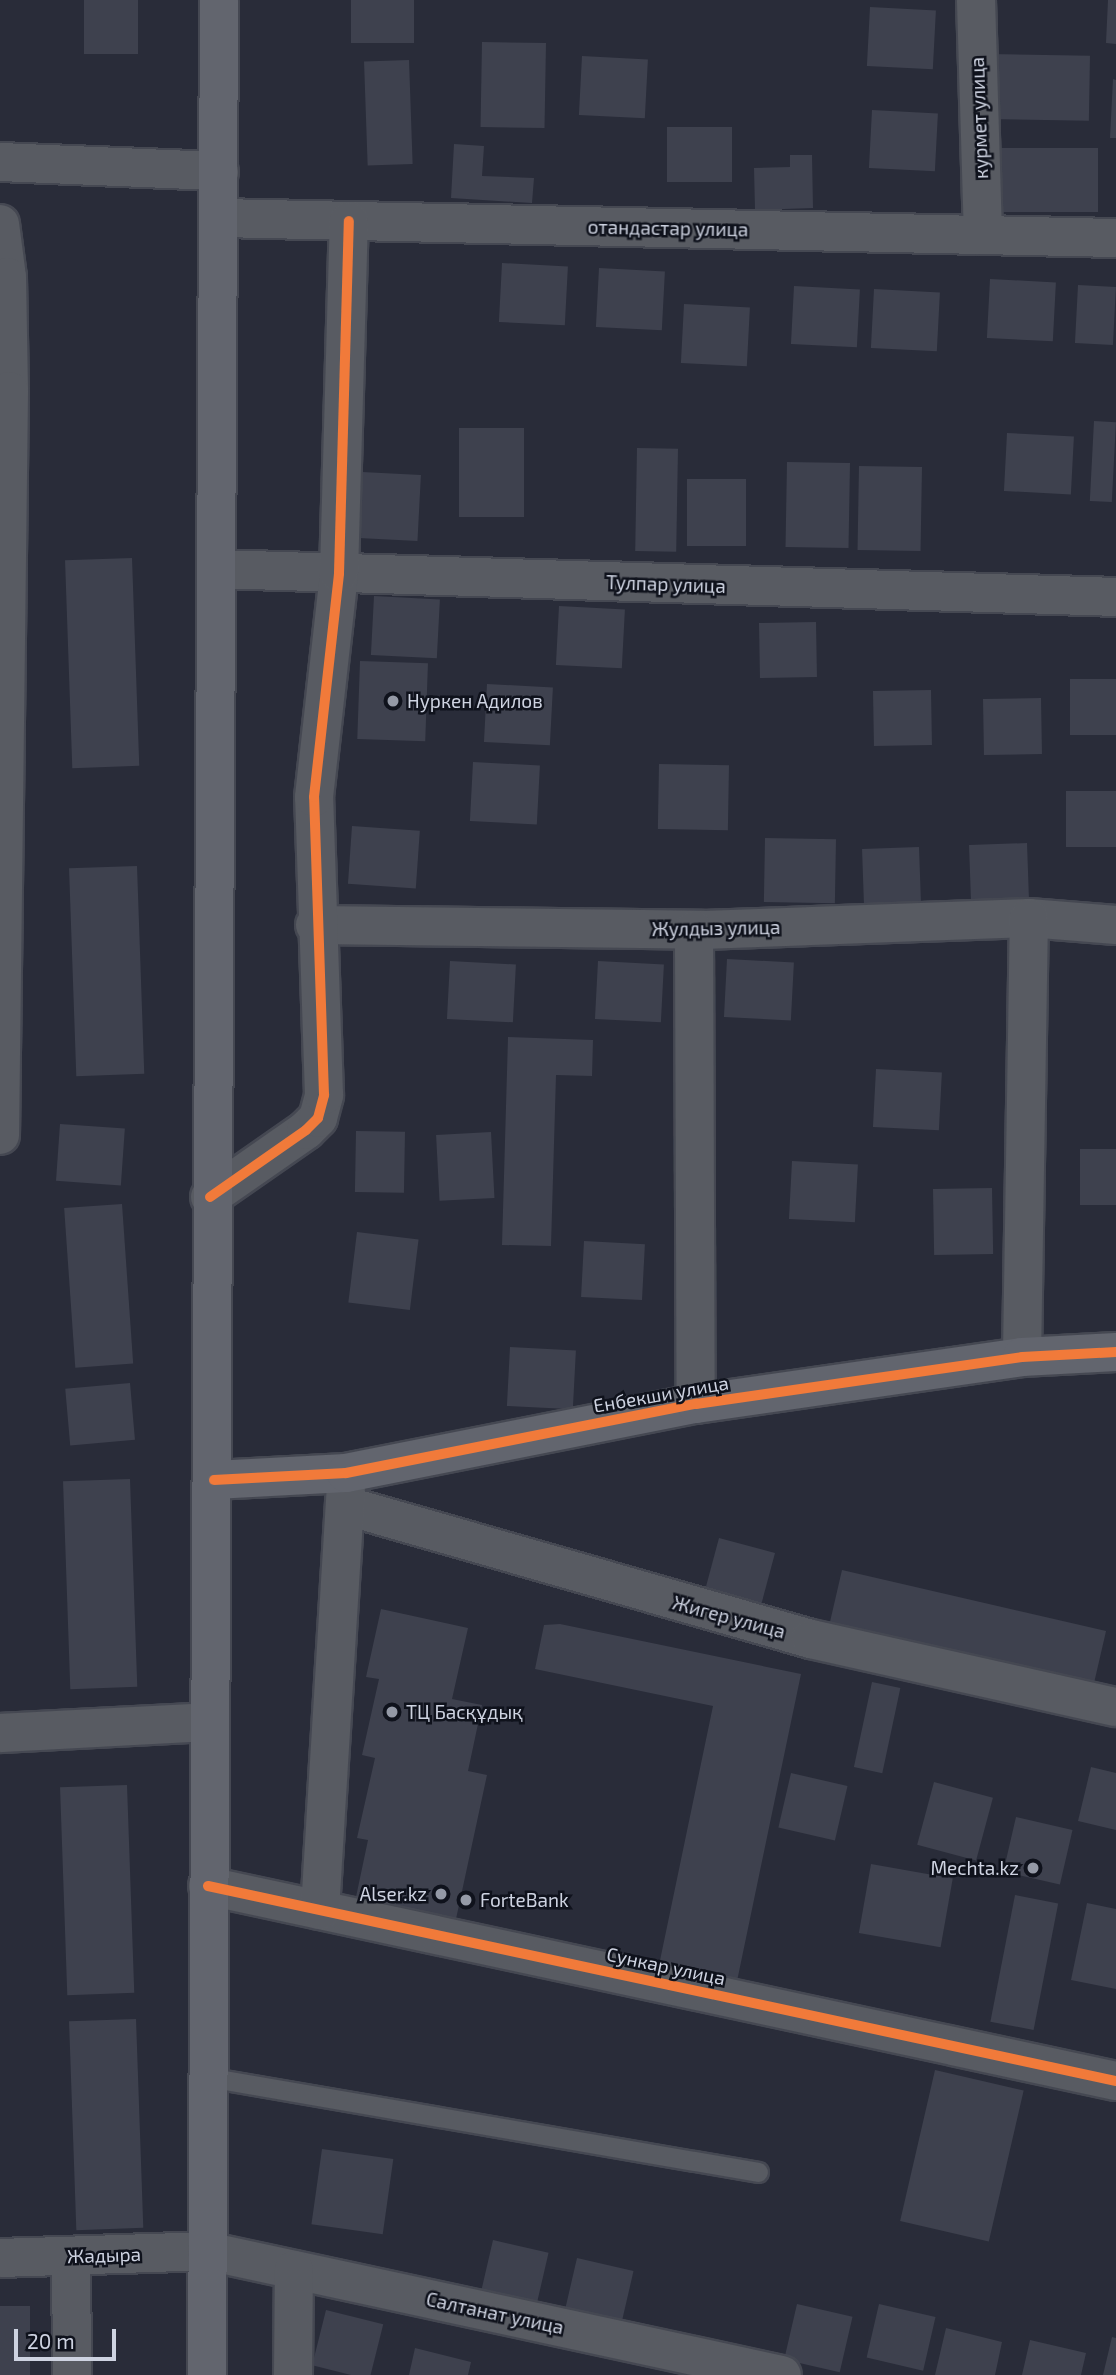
<!DOCTYPE html>
<html>
<head>
<meta charset="utf-8">
<style>
	body { margin:0 }
	#map { position:relative; width:1116px; height:2375px; overflow:hidden; background:#292c39; font-family:"Exo 2",sans-serif }
	div>[style] { position:absolute }
	[style*='--x'] { left:calc(var(--x)*1px); top:calc(var(--y)*1px); width:calc(var(--w)*1px); rotate:calc(var(--a)*1deg) }
	.building>* { inset:0; background:#3e414e; transform-origin:0 0 }
	.roads { filter:drop-shadow(2px 0 #454852) drop-shadow(-2px 0 #454852) drop-shadow(0 2px #454852) drop-shadow(0 -2px #454852) }
	.lane>* { height:19px; margin:-9.5px; padding:0 9.5px; transform-origin:9.5px; border-radius:9.5px; background:#585b62 }
	.street>* { height:38px; margin:-19px; padding:0 19px; transform-origin:19px; border-radius:19px; background:#585b62 }
	.secondary>* { height:38px; margin:-19px; padding:0 19px; transform-origin:19px; border-radius:19px; background:#62656e }
	.cycleway>* { height:10px; margin:-5px; padding:0 5px; transform-origin:5px; border-radius:5px; background:#f17a3a }
	.dots>* { width:19px; height:19px; translate:-50% -50%; box-sizing:border-box; border:4px solid #0f121c; border-radius:50% }
	span { translate:-50% -50%; white-space:nowrap; text-align:center; line-height:1.15; -webkit-text-stroke:5px #0f121c; paint-order:stroke }
	.street-label { font-size:19px; color:#ced3e1 }
	.poi-label { font-size:19px; color:#ced3e1 }
	.left { translate:0 -50%; text-align:left }
	.right { translate:-100% -50%; text-align:right }
	.scale { position:absolute; left:14px; top:2329px; width:102px; height:32px; box-sizing:border-box; border:4px solid #ced3e1; border-top:0; padding-left:9px; font-size:21px; line-height:24px; white-space:nowrap; color:#ced3e1; -webkit-text-stroke:5px #0f121c; paint-order:stroke }
</style>
</head>
<body>
<div id="map">
	<div class="building">
		<div style="left:84px;top:0;width:54px;height:54px"></div>
		<div style="left:351px;top:0;width:63px;height:43px"></div>
		<div style="clip-path:polygon(1108px 0,1116px 0,1116px 44px,1106px 43px)"></div>
		<div style="left:870px;top:7px;width:66px;height:59px;rotate:3deg"></div>
		<div style="left:482px;top:42px;width:64px;height:85px;rotate:1deg"></div>
		<div style="left:988px;top:54px;width:102px;height:65px;rotate:1deg"></div>
		<div style="left:582px;top:56px;width:66px;height:59px;rotate:3deg"></div>
		<div style="left:409px;top:60px;width:104px;height:45px;rotate:88deg"></div>
		<div style="clip-path:polygon(1113px 79px,1116px 80px,1116px 138px,1110px 138px)"></div>
		<div style="left:872px;top:110px;width:66px;height:58px;rotate:3deg"></div>
		<div style="left:667px;top:127px;width:65px;height:55px"></div>
		<div style="clip-path:polygon(454px 144px,484px 146px,482px 176px,534px 178px,532px 203px,451px 198px)"></div>
		<div style="left:990px;top:148px;width:108px;height:64px"></div>
		<div style="clip-path:polygon(790px 155px,812px 155px,813px 208px,755px 210px,754px 168px,790px 167px)"></div>
		<div style="left:502px;top:263px;width:66px;height:59px;rotate:3deg"></div>
		<div style="left:599px;top:268px;width:66px;height:59px;rotate:3deg"></div>
		<div style="left:990px;top:279px;width:66px;height:59px;rotate:3deg"></div>
		<div style="left:1078px;top:285px;width:38px;height:58px;rotate:3deg"></div>
		<div style="left:794px;top:286px;width:66px;height:58px;rotate:3deg"></div>
		<div style="left:874px;top:289px;width:66px;height:59px;rotate:3deg"></div>
		<div style="left:684px;top:304px;width:66px;height:59px;rotate:3deg"></div>
		<div style="left:1094px;top:421px;width:22px;height:80px;rotate:3deg"></div>
		<div style="left:459px;top:428px;width:65px;height:89px"></div>
		<div style="left:1007px;top:433px;width:67px;height:58px;rotate:3deg"></div>
		<div style="left:637px;top:448px;width:41px;height:103px;rotate:1deg"></div>
		<div style="left:787px;top:462px;width:63px;height:85px;rotate:1deg"></div>
		<div style="left:859px;top:466px;width:63px;height:84px;rotate:1deg"></div>
		<div style="left:362px;top:472px;width:59px;height:66px;rotate:3deg"></div>
		<div style="left:687px;top:479px;width:59px;height:67px"></div>
		<div style="left:132px;top:558px;width:208px;height:67px;rotate:88deg"></div>
		<div style="left:374px;top:596px;width:66px;height:59px;rotate:3deg"></div>
		<div style="left:559px;top:606px;width:66px;height:59px;rotate:3deg"></div>
		<div style="left:816px;top:622px;width:55px;height:57px;rotate:89deg"></div>
		<div style="left:360px;top:661px;width:68px;height:78px;rotate:2deg"></div>
		<div style="left:1116px;top:679px;width:56px;height:46px;rotate:90deg"></div>
		<div style="left:487px;top:684px;width:66px;height:58px;rotate:3deg"></div>
		<div style="left:931px;top:690px;width:55px;height:58px;rotate:89deg"></div>
		<div style="left:1041px;top:698px;width:56px;height:58px;rotate:89deg"></div>
		<div style="left:473px;top:762px;width:67px;height:59px;rotate:3deg"></div>
		<div style="left:659px;top:764px;width:70px;height:65px;rotate:1deg"></div>
		<div style="left:1116px;top:791px;width:56px;height:50px;rotate:90deg"></div>
		<div style="left:352px;top:826px;width:68px;height:58px;rotate:4deg"></div>
		<div style="left:765px;top:838px;width:71px;height:64px;rotate:1deg"></div>
		<div style="left:1027px;top:843px;width:56px;height:58px;rotate:88deg"></div>
		<div style="left:919px;top:847px;width:56px;height:57px;rotate:88deg"></div>
		<div style="left:137px;top:866px;width:208px;height:68px;rotate:88deg"></div>
		<div style="left:727px;top:959px;width:67px;height:58px;rotate:3deg"></div>
		<div style="left:450px;top:961px;width:66px;height:58px;rotate:3deg"></div>
		<div style="left:598px;top:961px;width:66px;height:58px;rotate:3deg"></div>
		<div style="clip-path:polygon(508px 1037px,593px 1040px,592px 1076px,556px 1075px,551px 1246px,502px 1245px)"></div>
		<div style="left:876px;top:1069px;width:66px;height:58px;rotate:3deg"></div>
		<div style="left:60px;top:1124px;width:65px;height:57px;rotate:4deg"></div>
		<div style="left:356px;top:1131px;width:49px;height:61px;rotate:1deg"></div>
		<div style="left:491px;top:1132px;width:66px;height:55px;rotate:87deg"></div>
		<div style="left:1080px;top:1149px;width:36px;height:56px"></div>
		<div style="left:792px;top:1161px;width:66px;height:58px;rotate:3deg"></div>
		<div style="left:992px;top:1188px;width:66px;height:59px;rotate:89deg"></div>
		<div style="left:122px;top:1204px;width:160px;height:58px;rotate:86deg"></div>
		<div style="left:357px;top:1232px;width:62px;height:71px;rotate:7deg"></div>
		<div style="left:584px;top:1241px;width:61px;height:56px;rotate:3deg"></div>
		<div style="left:510px;top:1347px;width:66px;height:59px;rotate:3deg"></div>
		<div style="left:130px;top:1383px;width:57px;height:65px;rotate:85deg"></div>
		<div style="left:130px;top:1479px;width:208px;height:67px;rotate:88deg"></div>
		<div style="left:719px;top:1538px;width:58px;height:67px;rotate:15deg"></div>
		<div style="left:842px;top:1570px;width:271px;height:56px;rotate:13deg"></div>
		<div style="clip-path:polygon(381px 1609px,468px 1628px,452px 1699px,482px 1705px,468px 1771px,487px 1775px,456px 1919px,356px 1897px,368px 1840px,357px 1838px,375px 1758px,362px 1755px,379px 1679px,366px 1677px)"></div>
		<div style="clip-path:polygon(560px 1624px,801px 1674px,736px 1986px,658px 1970px,713px 1706px,535px 1669px,544px 1625px)"></div>
		<div style="left:872px;top:1682px;width:29px;height:87px;rotate:12deg"></div>
		<div style="clip-path:polygon(1091px 1767px,1116px 1773px,1116px 1830px,1078px 1821px)"></div>
		<div style="left:791px;top:1773px;width:58px;height:56px;rotate:13deg"></div>
		<div style="left:934px;top:1782px;width:61px;height:65px;rotate:15deg"></div>
		<div style="left:127px;top:1785px;width:208px;height:67px;rotate:88deg"></div>
		<div style="left:1016px;top:1817px;width:58px;height:56px;rotate:13deg"></div>
		<div style="left:871px;top:1864px;width:83px;height:70px;rotate:10deg"></div>
		<div style="left:1015px;top:1895px;width:44px;height:129px;rotate:11deg"></div>
		<div style="clip-path:polygon(1087px 1903px,1116px 1909px,1116px 1989px,1071px 1980px)"></div>
		<div style="left:136px;top:2019px;width:209px;height:67px;rotate:88deg"></div>
		<div style="left:935px;top:2070px;width:91px;height:155px;rotate:13deg"></div>
		<div style="left:322px;top:2149px;width:72px;height:76px;rotate:8deg"></div>
		<div style="left:493px;top:2240px;width:57px;height:57px;rotate:13deg"></div>
		<div style="left:577px;top:2258px;width:58px;height:56px;rotate:13deg"></div>
		<div style="left:797px;top:2304px;width:57px;height:57px;rotate:13deg"></div>
		<div style="left:879px;top:2304px;width:58px;height:55px;rotate:13deg"></div>
		<div style="left:0;top:2306px;width:30px;height:69px"></div>
		<div style="left:326px;top:2310px;width:59px;height:57px;rotate:14deg"></div>
		<div style="clip-path:polygon(946px 2328px,1002px 2342px,995px 2375px,935px 2375px)"></div>
		<div style="clip-path:polygon(1112px 2337px,1116px 2338px,1116px 2375px,1103px 2375px)"></div>
		<div style="clip-path:polygon(1030px 2340px,1086px 2353px,1081px 2375px,1022px 2375px)"></div>
		<div style="clip-path:polygon(415px 2348px,471px 2362px,468px 2375px,409px 2375px)"></div>
	</div>
	<div class="roads">
		<div class="lane">
			<div style="--x:207;--y:2077;--w:559;--a:9.78"></div>
		</div>
		<div class="street">
			<div style="--x:976;--y:0;--w:235;--a:88.3"></div>
			<div style="--x:0;--y:162;--w:219;--a:2.4"></div>
			<div style="--x:220;--y:218;--w:896;--a:1.28"></div>
			<div style="--x:0;--y:224;--w:53;--a:82.5"></div>
			<div style="--x:7;--y:277;--w:114;--a:89"></div>
			<div style="--x:9;--y:391;--w:744;--a:90.69"></div>
			<div style="--x:217;--y:569;--w:899;--a:1.78"></div>
			<div style="--x:315;--y:925;--w:388;--a:0.7"></div>
			<div style="--x:703;--y:930;--w:326;--a:-2.1"></div>
			<div style="--x:1029;--y:918;--w:87;--a:4.6"></div>
			<div style="--x:694;--y:930;--w:474;--a:89.8"></div>
			<div style="--x:210;--y:1197;--w:117;--a:-34.9"></div>
			<div style="--x:306;--y:1130;--w:17;--a:-45"></div>
			<div style="--x:318;--y:1118;--w:24;--a:-75"></div>
			<div style="--x:324;--y:1095;--w:298;--a:-91.9"></div>
			<div style="--x:314;--y:797;--w:225;--a:-83.6"></div>
			<div style="--x:339;--y:573;--w:352;--a:-88.4"></div>
			<div style="--x:1022;--y:1357;--w:439;--a:-89.1"></div>
			<div style="--x:347;--y:1506;--w:483;--a:16"></div>
			<div style="--x:811;--y:1639;--w:312;--a:12.6"></div>
			<div style="--x:0;--y:1733;--w:208;--a:-3"></div>
			<div style="--x:208;--y:1886;--w:929;--a:12.12"></div>
			<div style="--x:320;--y:1910;--w:429;--a:-86.5"></div>
			<div style="--x:71;--y:2256;--w:119;--a:89.5"></div>
			<div style="--x:0;--y:2258;--w:207;--a:-1.9"></div>
			<div style="--x:207;--y:2251;--w:588;--a:12.17"></div>
			<div style="--x:293;--y:2375;--w:105;--a:-89.5"></div>
		</div>
		<div class="secondary">
			<div style="--x:214;--y:1480;--w:132;--a:-3"></div>
			<div style="--x:346;--y:1473;--w:357;--a:-11.2"></div>
			<div style="--x:696;--y:1404;--w:329;--a:-8.2"></div>
			<div style="--x:1022;--y:1357;--w:94;--a:-3"></div>
			<div style="--x:207;--y:2375;--w:2375;--a:-89.71"></div>
		</div>
	</div>
	<div class="cycleway">
		<div style="--x:210;--y:1197;--w:117;--a:-34.9"></div>
		<div style="--x:306;--y:1130;--w:17;--a:-45"></div>
		<div style="--x:318;--y:1118;--w:24;--a:-75"></div>
		<div style="--x:324;--y:1095;--w:298;--a:-91.9"></div>
		<div style="--x:314;--y:797;--w:225;--a:-83.6"></div>
		<div style="--x:339;--y:573;--w:352;--a:-88.4"></div>
		<div style="--x:214;--y:1480;--w:132;--a:-3"></div>
		<div style="--x:346;--y:1473;--w:357;--a:-11.2"></div>
		<div style="--x:696;--y:1404;--w:329;--a:-8.2"></div>
		<div style="--x:1022;--y:1357;--w:94;--a:-3"></div>
		<div style="--x:208;--y:1886;--w:929;--a:12.12"></div>
	</div>
	<div class="dots">
		<div style="left:393px;top:701px;background:#9499a6"></div>
		<div style="left:392px;top:1712px;background:#9499a6"></div>
		<div style="left:1033px;top:1868px;background:#9499a6"></div>
		<div style="left:441px;top:1894px;background:#9499a6"></div>
		<div style="left:466px;top:1900px;background:#9499a6"></div>
	</div>
	<div class="street-label">
		<span style="left:979px;top:118px;rotate:-92deg">курмет улица</span>
		<span style="left:668px;top:228px;rotate:1deg">отандастар улица</span>
		<span style="left:666px;top:584px;rotate:2deg">Тулпар улица</span>
		<span style="left:716px;top:928px;rotate:-1deg">Жулдыз улица</span>
		<span style="left:661px;top:1394px;rotate:-10deg">Енбекши улица</span>
		<span style="left:729px;top:1617px;rotate:15deg">Жигер улица</span>
		<span style="left:666px;top:1966px;rotate:12deg">Сункар улица</span>
		<span style="left:104px;top:2255px;rotate:-2deg">Жадыра</span>
		<span style="left:495px;top:2313px;rotate:12deg">Салтанат улица</span>
	</div>
	<div class="poi-label">
		<span class="left" style="left:407px;top:701px">Нуркен Адилов</span>
		<span class="left" style="left:406px;top:1712px">ТЦ Басқұдық</span>
		<span class="right" style="left:1019px;top:1868px">Mechta.kz</span>
		<span class="right" style="left:427px;top:1894px">Alser.kz</span>
		<span class="left" style="left:480px;top:1900px">ForteBank</span>
	</div>
	<div class="scale">20 m</div>
</div>
</body>
</html>
